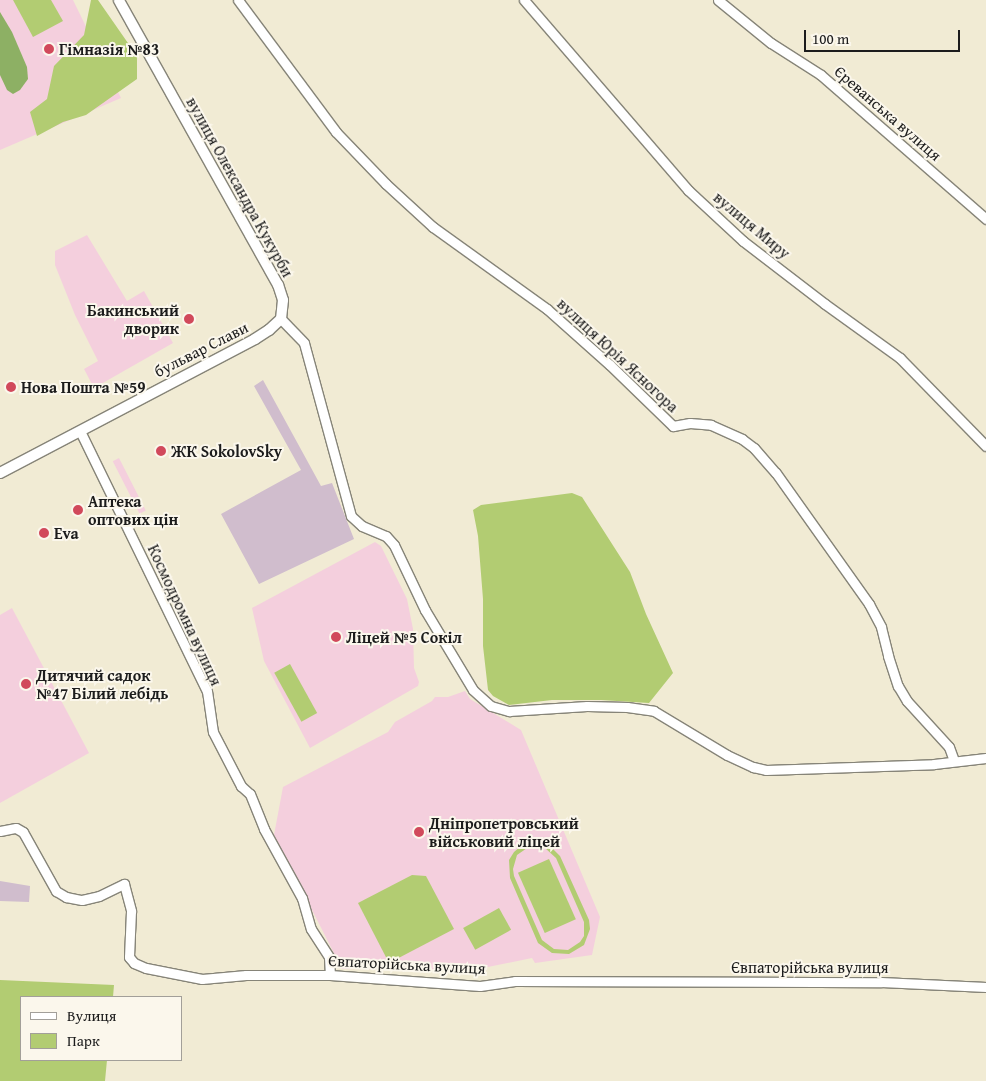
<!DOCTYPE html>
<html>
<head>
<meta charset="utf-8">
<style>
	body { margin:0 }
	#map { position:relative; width:986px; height:1081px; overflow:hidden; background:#f1ebd4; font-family:"Gentium Book Plus",serif }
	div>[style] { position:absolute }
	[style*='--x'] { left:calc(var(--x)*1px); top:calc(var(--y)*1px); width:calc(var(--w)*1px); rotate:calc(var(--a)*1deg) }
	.built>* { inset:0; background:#f4cfdd; transform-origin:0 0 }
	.industrial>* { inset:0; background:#d0bdcd }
	.green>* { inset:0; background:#b2cc72; transform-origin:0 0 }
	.forest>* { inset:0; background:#8db064 }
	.roads { filter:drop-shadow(1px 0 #868478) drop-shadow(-1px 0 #868478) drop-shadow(0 1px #868478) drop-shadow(0 -1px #868478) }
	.minor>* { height:9px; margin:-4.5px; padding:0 4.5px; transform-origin:4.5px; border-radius:4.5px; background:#fff }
	.tertiary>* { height:10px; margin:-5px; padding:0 5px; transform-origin:5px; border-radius:5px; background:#fff }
	.dots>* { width:14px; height:14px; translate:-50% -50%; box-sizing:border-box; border:2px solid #fbf7ec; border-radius:50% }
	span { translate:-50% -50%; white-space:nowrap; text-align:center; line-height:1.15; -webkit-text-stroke:4px #fbf7ec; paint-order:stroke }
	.poi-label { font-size:16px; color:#1c1c1c; font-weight:700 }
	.left { translate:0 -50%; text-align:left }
	.right { translate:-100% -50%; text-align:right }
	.street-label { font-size:16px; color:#1c1c1c }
	.legend { position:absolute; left:20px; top:996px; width:162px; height:65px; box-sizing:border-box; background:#fbf7ec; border:1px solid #a29f99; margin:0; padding:6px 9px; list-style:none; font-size:15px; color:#1c1c1c }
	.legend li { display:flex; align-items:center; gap:10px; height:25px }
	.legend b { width:25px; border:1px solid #a29f99 }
	.scale { position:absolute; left:804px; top:30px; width:156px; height:22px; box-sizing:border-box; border:2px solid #1c1c1c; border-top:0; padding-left:6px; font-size:15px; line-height:18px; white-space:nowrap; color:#1c1c1c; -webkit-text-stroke:4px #fbf7ec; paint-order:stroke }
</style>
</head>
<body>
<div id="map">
	<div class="built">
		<div style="clip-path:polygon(0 0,73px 0,121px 98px,0 150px)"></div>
		<div style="clip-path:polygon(87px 235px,127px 301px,144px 291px,173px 343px,94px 388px,84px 369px,98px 361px,75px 315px,55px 265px,55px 251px)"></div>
		<div style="left:119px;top:458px;width:59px;height:7px;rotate:63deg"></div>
		<div style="clip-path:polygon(375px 542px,381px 546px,407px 599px,413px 629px,414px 668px,419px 682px,418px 686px,310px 748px,264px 661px,252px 608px)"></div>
		<div style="clip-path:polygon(12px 608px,89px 753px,0 803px,0 615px)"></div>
		<div style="clip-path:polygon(465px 691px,470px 699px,521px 730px,600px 917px,592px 955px,535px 963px,532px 958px,473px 970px,342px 969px,274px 835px,283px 787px,388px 732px,395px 722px,432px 701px,435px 697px,448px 697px)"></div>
	</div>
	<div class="industrial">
		<div style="clip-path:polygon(263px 380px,321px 486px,332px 483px,354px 539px,259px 584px,221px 514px,301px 470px,254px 386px)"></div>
		<div style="clip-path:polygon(0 881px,30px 886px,29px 902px,0 901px)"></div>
	</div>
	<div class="green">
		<div style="clip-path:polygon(13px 0,51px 0,63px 21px,33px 37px)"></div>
		<div style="clip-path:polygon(91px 0,98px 0,137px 56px,137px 79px,86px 115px,63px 122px,37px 136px,30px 112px,47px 99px,54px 66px,84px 35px)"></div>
		<div style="clip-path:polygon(572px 493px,582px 497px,630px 572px,646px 614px,673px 673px,649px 703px,601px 700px,552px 700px,509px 705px,493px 696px,488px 690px,483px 646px,483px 599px,478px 536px,473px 510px,481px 505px)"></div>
		<div style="left:290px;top:664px;width:56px;height:18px;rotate:61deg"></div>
		<div style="clip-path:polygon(evenodd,538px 841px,547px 843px,560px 856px,589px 920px,590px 929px,584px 945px,569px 954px,552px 953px,538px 943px,510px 878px,509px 860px,514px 852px,521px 846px,538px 841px,530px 846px,545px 848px,556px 858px,584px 922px,584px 936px,580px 942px,568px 950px,554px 949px,542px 940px,514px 876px,513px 869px,517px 855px,530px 846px)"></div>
		<div style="left:549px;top:859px;width:66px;height:34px;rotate:66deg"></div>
		<div style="clip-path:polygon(412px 875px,426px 876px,454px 929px,389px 963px,358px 903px)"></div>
		<div style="left:499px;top:908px;width:25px;height:41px;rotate:61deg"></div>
		<div style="clip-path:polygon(0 980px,114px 985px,113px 997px,21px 997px,21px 1060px,107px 1060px,105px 1081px,0 1081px)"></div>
	</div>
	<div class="forest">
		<div style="clip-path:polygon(0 12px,12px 32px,27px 67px,28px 79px,20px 90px,13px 94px,7px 90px,0 75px)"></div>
	</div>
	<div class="roads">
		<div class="minor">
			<div style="--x:238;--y:0;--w:164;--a:53.4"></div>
			<div style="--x:336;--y:132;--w:72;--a:46.1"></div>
			<div style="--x:386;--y:184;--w:64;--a:42.5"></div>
			<div style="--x:433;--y:227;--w:140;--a:35.7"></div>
			<div style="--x:547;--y:309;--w:84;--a:41.6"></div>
			<div style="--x:610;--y:365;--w:88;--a:44.1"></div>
			<div style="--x:673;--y:426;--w:17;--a:-10"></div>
			<div style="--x:690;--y:423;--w:21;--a:5"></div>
			<div style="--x:711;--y:425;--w:34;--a:24"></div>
			<div style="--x:742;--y:439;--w:15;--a:37"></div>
			<div style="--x:754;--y:448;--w:33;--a:49"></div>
			<div style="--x:776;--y:473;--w:161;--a:54.6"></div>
			<div style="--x:869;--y:604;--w:26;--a:62"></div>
			<div style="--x:881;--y:627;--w:30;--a:76"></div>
			<div style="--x:888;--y:656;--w:32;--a:72"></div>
			<div style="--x:898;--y:686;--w:17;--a:59"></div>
			<div style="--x:907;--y:701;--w:62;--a:47.6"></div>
			<div style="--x:949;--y:747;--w:15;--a:70"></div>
			<div style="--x:524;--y:0;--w:251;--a:49.2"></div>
			<div style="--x:688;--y:190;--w:75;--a:42.8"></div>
			<div style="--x:743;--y:241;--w:103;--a:37.5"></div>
			<div style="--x:825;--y:304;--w:92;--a:35.8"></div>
			<div style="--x:900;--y:358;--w:123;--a:45.7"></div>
			<div style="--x:718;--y:0;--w:68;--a:39.1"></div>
			<div style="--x:771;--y:43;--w:59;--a:32.6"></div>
			<div style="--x:821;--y:75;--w:219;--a:41.1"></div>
			<div style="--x:281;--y:319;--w:33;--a:46"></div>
			<div style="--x:304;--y:343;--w:179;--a:74.8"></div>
			<div style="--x:351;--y:516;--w:15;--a:42"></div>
			<div style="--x:362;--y:526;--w:26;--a:23"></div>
			<div style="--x:386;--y:536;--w:12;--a:48"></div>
			<div style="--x:394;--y:545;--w:72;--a:64.5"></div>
			<div style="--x:425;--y:610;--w:93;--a:59"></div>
			<div style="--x:473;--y:690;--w:24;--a:42"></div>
			<div style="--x:491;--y:706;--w:19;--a:16"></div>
			<div style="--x:509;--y:711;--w:78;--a:-3.7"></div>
			<div style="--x:587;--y:706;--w:40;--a:1.4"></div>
			<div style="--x:627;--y:707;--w:27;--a:8"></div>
			<div style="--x:654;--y:711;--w:85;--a:31.1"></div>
			<div style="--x:727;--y:755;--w:29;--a:25"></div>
			<div style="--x:753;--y:767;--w:13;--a:13"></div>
			<div style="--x:766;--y:770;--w:168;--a:-2"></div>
			<div style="--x:934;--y:764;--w:52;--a:-6.6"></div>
			<div style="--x:80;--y:431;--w:289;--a:64"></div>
			<div style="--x:207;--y:691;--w:41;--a:81.7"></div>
			<div style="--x:213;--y:732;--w:61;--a:62.6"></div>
			<div style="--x:241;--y:786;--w:12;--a:42"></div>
			<div style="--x:250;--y:794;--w:38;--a:68"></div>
			<div style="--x:264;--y:829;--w:79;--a:61.2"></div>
			<div style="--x:302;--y:898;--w:32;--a:74"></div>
			<div style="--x:311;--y:929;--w:33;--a:57"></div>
			<div style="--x:329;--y:957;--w:18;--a:87"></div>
			<div style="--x:0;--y:831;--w:16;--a:-11"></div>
			<div style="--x:16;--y:828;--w:8;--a:30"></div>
			<div style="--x:23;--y:832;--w:68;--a:60.8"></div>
			<div style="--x:56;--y:891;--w:12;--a:31"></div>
			<div style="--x:66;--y:897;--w:16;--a:11"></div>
			<div style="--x:82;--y:900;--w:17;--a:-13"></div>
			<div style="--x:99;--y:896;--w:28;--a:-26"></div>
			<div style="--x:124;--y:884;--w:28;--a:75"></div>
			<div style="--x:131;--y:911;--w:46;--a:92.5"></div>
			<div style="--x:129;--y:957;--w:8;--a:50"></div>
			<div style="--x:134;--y:963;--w:13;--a:23"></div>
			<div style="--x:146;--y:968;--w:57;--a:11.1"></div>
			<div style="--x:202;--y:979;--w:44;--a:-5.2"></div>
			<div style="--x:246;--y:975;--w:84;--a:0"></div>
			<div style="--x:330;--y:975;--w:150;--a:4.2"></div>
			<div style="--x:480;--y:986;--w:35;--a:-8"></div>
			<div style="--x:515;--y:981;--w:366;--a:0.2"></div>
			<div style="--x:881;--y:982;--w:105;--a:2.7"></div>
		</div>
		<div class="tertiary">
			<div style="--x:0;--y:473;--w:288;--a:-27.7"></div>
			<div style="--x:255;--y:339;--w:17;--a:-33"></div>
			<div style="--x:269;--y:330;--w:16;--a:-43"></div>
			<div style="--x:281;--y:319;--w:19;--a:-84"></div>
			<div style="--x:283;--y:300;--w:16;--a:-108"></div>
			<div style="--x:278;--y:285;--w:326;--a:-119.2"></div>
		</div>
	</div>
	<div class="dots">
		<div style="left:49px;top:49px;background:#d1495b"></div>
		<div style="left:189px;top:319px;background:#d1495b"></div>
		<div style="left:11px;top:387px;background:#d1495b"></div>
		<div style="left:161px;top:451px;background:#d1495b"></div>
		<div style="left:78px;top:510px;background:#d1495b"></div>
		<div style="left:44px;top:533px;background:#d1495b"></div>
		<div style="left:336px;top:637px;background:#d1495b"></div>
		<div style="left:26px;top:684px;background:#d1495b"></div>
		<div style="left:419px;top:832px;background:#d1495b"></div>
	</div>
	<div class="poi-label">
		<span class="left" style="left:59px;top:49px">Гімназія №83</span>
		<span class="right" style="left:179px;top:319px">Бакинський<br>дворик</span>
		<span class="left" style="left:21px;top:387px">Нова Пошта №59</span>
		<span class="left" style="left:171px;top:451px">ЖК SokolovSky</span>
		<span class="left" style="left:88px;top:510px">Аптека<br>оптових цін</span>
		<span class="left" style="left:54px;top:533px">Eva</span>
		<span class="left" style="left:346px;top:637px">Ліцей №5 Сокіл</span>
		<span class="left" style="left:36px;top:684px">Дитячий садок<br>№47 Білий лебідь</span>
		<span class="left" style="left:429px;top:832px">Дніпропетровський<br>військовий ліцей</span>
	</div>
	<div class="street-label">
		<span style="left:888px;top:113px;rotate:41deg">Єреванська вулиця</span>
		<span style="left:240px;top:187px;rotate:61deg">вулиця Олександра Кукурби</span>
		<span style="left:752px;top:225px;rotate:40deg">вулиця Миру</span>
		<span style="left:201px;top:349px;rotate:-27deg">бульвар Слави</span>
		<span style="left:618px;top:355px;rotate:43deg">вулиця Юрія Ясногора</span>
		<span style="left:185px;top:615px;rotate:65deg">Космодромна вулиця</span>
		<span style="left:407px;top:964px;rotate:3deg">Євпаторійська вулиця</span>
		<span style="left:810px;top:967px">Євпаторійська вулиця</span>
	</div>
	<ul class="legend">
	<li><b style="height:6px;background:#fff"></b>Вулиця</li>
	<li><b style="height:14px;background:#b2cc72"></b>Парк</li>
	</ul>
	<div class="scale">100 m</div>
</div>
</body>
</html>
